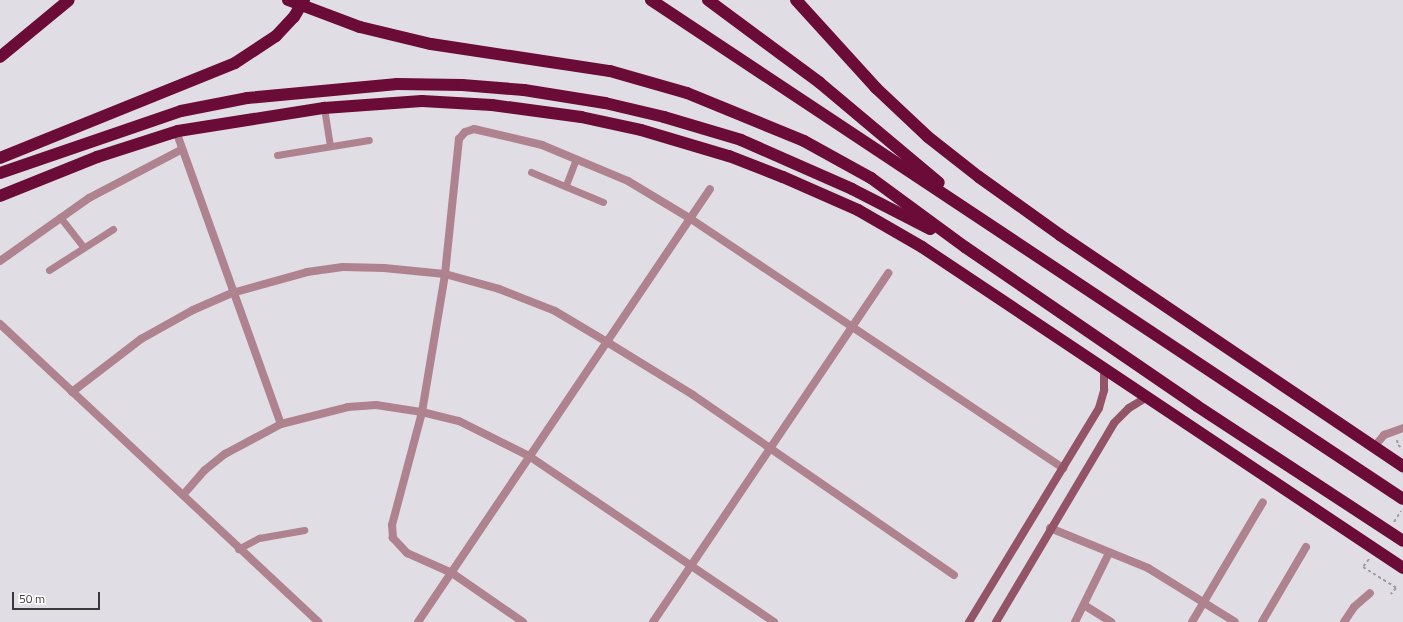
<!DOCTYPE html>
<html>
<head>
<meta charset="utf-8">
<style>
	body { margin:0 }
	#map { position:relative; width:1403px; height:622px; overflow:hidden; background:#e1dde4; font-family:"Titillium Web",sans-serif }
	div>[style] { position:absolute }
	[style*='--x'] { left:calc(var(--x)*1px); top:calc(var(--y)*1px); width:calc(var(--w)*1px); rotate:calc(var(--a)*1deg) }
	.path>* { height:2px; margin-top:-1px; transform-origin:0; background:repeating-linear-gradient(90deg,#9d9aa0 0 3px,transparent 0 6px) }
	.lane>* { height:7px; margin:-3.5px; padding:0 3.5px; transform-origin:3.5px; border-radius:3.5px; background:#af828f }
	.street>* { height:8px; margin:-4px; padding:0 4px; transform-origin:4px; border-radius:4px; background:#af828f }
	.secondary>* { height:8px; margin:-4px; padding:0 4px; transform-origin:4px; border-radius:4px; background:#945468 }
	.highway>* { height:12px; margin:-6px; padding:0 6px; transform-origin:6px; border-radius:6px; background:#6b0b37 }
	span { translate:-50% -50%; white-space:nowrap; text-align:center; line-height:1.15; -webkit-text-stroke:3px #fff; paint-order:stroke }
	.scale { position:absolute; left:12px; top:592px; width:88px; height:18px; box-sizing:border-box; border:2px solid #3b393c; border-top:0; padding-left:5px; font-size:12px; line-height:14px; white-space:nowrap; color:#3b393c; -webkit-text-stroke:3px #fff; paint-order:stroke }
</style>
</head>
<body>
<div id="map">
	<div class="path">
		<div style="--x:1397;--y:440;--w:5;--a:79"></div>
		<div style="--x:1398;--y:445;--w:6;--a:39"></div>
		<div style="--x:1394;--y:522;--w:13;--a:-58"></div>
		<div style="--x:1369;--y:559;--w:10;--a:127"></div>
		<div style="--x:1363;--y:567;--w:39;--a:32"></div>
		<div style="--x:1396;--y:588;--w:8;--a:130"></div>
	</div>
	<div class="lane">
		<div style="--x:324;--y:108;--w:38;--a:81"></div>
		<div style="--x:277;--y:155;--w:93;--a:-9.3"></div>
		<div style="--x:531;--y:172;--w:78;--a:22.6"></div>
		<div style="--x:566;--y:185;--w:28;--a:-69"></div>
		<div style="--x:60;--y:217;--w:37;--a:52"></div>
		<div style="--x:49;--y:270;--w:76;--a:-32.6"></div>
		<div style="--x:238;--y:549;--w:24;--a:-28"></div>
		<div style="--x:259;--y:538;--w:46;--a:-10.1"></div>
	</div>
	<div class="street">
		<div style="--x:176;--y:131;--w:311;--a:70.3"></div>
		<div style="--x:0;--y:261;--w:109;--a:-35.3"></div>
		<div style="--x:89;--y:198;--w:104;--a:-27.6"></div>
		<div style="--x:0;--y:324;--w:436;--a:43.1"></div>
		<div style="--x:72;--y:392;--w:87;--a:-37.5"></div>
		<div style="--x:141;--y:339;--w:60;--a:-29.1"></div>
		<div style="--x:193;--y:310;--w:43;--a:-23.6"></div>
		<div style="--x:232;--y:293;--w:78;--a:-15.6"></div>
		<div style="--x:307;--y:272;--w:36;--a:-8"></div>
		<div style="--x:343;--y:267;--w:41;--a:1.4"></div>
		<div style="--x:384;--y:268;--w:61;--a:5.6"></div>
		<div style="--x:445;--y:274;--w:56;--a:15.5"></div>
		<div style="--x:499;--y:289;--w:60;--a:21.4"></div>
		<div style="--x:555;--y:311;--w:61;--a:30.8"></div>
		<div style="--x:607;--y:342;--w:101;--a:31.6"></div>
		<div style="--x:693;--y:395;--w:317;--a:34.6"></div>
		<div style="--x:1374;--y:447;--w:16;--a:-50"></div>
		<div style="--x:1384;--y:435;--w:20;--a:-20"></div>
		<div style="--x:183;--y:495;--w:33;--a:-49"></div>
		<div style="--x:205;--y:470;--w:26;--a:-39"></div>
		<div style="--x:225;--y:454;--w:64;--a:-28.2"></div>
		<div style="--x:281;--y:424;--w:69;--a:-14.2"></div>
		<div style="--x:348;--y:407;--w:28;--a:-4"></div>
		<div style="--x:376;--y:405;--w:47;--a:8.7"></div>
		<div style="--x:422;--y:412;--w:38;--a:14"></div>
		<div style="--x:459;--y:421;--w:78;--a:26.6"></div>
		<div style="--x:529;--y:456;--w:296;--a:34.1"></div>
		<div style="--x:1050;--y:528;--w:106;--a:22.2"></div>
		<div style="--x:1148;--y:568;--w:102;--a:31.8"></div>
		<div style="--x:1084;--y:605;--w:32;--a:32"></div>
		<div style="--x:418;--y:622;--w:522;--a:-56.01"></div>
		<div style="--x:523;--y:622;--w:86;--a:-145.4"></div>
		<div style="--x:452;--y:573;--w:49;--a:-156"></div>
		<div style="--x:407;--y:553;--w:21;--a:-133"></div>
		<div style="--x:393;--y:538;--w:13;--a:-94"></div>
		<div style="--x:392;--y:525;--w:117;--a:-75.1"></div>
		<div style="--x:422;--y:412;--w:140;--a:-80.5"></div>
		<div style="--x:445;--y:274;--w:136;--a:-84.1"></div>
		<div style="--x:459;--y:139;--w:9;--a:-49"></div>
		<div style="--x:465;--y:132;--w:9;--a:-18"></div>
		<div style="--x:474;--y:129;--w:70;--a:13.2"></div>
		<div style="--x:542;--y:145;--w:93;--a:22.7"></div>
		<div style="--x:628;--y:181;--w:74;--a:31.1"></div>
		<div style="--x:691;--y:219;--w:448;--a:33.8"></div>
		<div style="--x:653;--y:622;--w:421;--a:-56"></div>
		<div style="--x:1075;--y:622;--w:77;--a:-63.8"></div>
		<div style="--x:1192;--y:622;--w:139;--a:-59.4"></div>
		<div style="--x:1262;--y:622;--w:87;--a:-59.6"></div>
		<div style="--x:1344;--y:622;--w:18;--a:-56"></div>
		<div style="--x:1354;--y:607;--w:21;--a:-41"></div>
	</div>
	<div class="secondary">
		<div style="--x:969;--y:622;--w:250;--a:-58.7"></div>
		<div style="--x:1099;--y:408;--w:19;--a:-74"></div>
		<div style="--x:1104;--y:390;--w:22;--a:-90"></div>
		<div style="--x:996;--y:622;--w:231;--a:-59.3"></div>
		<div style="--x:1114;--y:423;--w:21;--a:-45"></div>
		<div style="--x:1129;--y:408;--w:21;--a:-31"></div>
	</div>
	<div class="highway">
		<div style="--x:288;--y:0;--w:77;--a:20.6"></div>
		<div style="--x:360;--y:27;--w:73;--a:13.5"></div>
		<div style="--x:431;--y:44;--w:181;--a:8.6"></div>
		<div style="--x:610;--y:71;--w:80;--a:15.9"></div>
		<div style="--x:687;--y:93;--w:126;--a:22.3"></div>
		<div style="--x:804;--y:141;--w:77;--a:28.9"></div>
		<div style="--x:871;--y:178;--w:117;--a:36.3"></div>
		<div style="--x:965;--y:247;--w:281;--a:34.4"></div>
		<div style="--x:1197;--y:406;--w:246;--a:33.2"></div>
		<div style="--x:651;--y:0;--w:902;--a:33.57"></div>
		<div style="--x:708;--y:0;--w:139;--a:36.5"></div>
		<div style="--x:820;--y:83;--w:155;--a:40"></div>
		<div style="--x:796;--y:0;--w:119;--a:47.7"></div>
		<div style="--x:876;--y:88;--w:71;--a:43.3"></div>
		<div style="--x:928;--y:137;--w:65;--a:38.1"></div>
		<div style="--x:979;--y:177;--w:100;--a:35.6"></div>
		<div style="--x:1060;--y:235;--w:414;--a:34"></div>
		<div style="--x:0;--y:57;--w:89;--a:-39.6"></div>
		<div style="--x:0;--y:158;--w:253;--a:-22"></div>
		<div style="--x:235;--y:63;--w:49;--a:-33.4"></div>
		<div style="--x:276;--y:36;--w:26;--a:-47"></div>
		<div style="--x:294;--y:17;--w:20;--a:-60"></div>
		<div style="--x:0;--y:173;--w:191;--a:-18.9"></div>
		<div style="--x:181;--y:111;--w:67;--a:-11.1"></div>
		<div style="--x:247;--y:98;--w:151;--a:-5.3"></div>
		<div style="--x:397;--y:84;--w:65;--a:0.9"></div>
		<div style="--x:462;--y:85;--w:62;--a:4.6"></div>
		<div style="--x:524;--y:90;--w:82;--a:9.1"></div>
		<div style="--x:605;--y:103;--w:61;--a:13.3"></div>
		<div style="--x:664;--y:117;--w:80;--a:16.6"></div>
		<div style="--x:741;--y:140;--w:121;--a:23.8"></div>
		<div style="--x:852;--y:189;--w:88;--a:27.1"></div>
		<div style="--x:0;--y:196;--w:105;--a:-21.9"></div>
		<div style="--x:97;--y:157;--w:85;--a:-17.8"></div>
		<div style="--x:178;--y:131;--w:148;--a:-9"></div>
		<div style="--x:324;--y:108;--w:98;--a:-4.1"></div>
		<div style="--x:422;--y:101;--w:70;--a:3.3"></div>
		<div style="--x:492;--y:105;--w:90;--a:7.7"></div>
		<div style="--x:581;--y:117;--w:61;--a:12.2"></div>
		<div style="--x:641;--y:130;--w:92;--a:16.5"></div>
		<div style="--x:729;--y:156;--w:58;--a:21.3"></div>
		<div style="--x:783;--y:177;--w:82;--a:23.7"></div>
		<div style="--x:858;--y:210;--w:74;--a:30"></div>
		<div style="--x:922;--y:247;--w:578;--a:33.72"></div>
	</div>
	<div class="scale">50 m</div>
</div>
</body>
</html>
